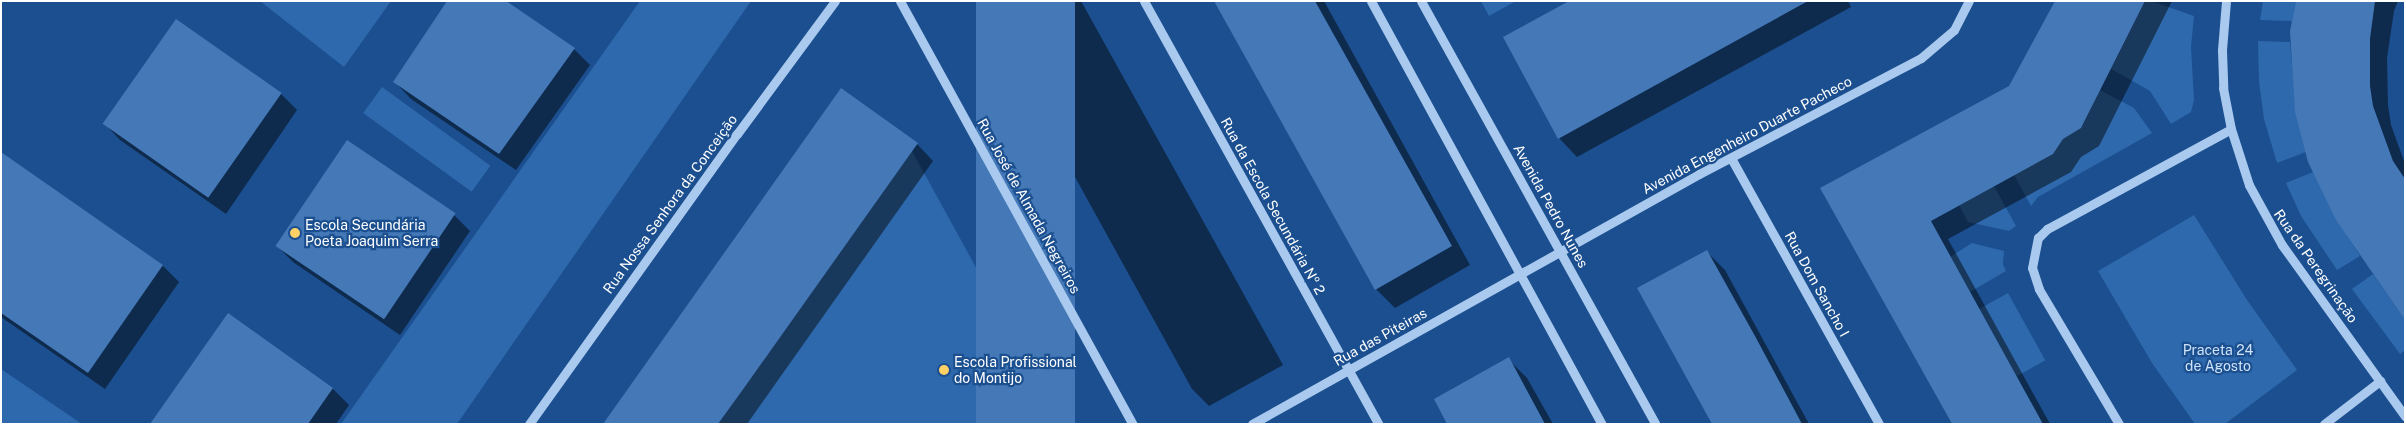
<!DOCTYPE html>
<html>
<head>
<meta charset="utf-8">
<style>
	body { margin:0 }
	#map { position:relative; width:2406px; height:425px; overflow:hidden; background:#1b4f8f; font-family:"Public Sans",sans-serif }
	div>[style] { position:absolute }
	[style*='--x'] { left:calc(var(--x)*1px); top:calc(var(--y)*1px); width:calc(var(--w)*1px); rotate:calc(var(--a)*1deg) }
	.green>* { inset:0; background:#2e69ad; transform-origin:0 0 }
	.shadow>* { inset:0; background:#0007 }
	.building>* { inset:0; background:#4478b7; transform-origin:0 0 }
	.minor>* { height:9px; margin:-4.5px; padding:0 4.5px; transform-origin:4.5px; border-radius:4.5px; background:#a9c9ee }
	.dots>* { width:14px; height:14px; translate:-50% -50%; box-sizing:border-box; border:2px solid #1b4f8f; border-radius:50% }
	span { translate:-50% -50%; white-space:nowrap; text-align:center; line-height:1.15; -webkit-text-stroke:4.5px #1b4f8f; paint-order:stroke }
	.street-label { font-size:14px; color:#fff }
	.poi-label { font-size:14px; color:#fff }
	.left { translate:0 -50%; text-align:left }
	.park-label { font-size:14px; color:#cfe3fa }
	.frame { position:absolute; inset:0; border:2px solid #fff; pointer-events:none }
</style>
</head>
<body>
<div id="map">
	<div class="green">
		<div style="clip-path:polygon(260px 1px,391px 1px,344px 67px)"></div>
		<div style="clip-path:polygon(640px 1px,751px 1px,457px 424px,341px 424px)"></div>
		<div style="clip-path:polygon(1481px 1px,1516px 1px,1489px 16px)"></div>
		<div style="clip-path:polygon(2145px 1px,2151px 1px,2194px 16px,2191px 47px,2194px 100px,2191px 112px,2171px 124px,2150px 91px,2111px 69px)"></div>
		<div style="clip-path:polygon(2263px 1px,2296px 1px,2292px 21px,2260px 20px)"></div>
		<div style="clip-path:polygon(2258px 41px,2290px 42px,2295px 99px,2306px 152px,2277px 163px,2264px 119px,2259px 82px)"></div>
		<div style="left:382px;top:87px;width:134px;height:32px;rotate:36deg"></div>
		<div style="clip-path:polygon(2100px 90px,2134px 108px,2152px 133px,2038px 197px,2031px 206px,2014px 175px,2047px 157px,2044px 151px,2063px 139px,2076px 121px,2083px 125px)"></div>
		<div style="clip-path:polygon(912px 151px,1062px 424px,718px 424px,860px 224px)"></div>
		<div style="clip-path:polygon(2313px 172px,2338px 221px,2360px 256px,2337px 270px,2301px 216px,2286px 183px)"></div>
		<div style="clip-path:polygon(1994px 186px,2016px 226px,2009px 231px,1968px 222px,1959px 205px)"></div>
		<div style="clip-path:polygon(2194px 215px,2247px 300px,2297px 370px,2225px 424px,2195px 424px,2152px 363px,2098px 271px)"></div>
		<div style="clip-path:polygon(1972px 243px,2004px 251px,2003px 264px,2006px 271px,1970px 292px,1950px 257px)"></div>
		<div style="clip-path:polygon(2373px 274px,2405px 320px,2405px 350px,2400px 354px,2352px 289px)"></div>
		<div style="left:2008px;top:293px;width:77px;height:33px;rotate:61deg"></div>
		<div style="clip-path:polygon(1px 369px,82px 424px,1px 424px)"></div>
	</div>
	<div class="shadow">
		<div style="clip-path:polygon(978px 1px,1081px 1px,1283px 365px,1209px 406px,1192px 389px)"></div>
		<div style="clip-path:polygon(1216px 1px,1324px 1px,1470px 265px,1395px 308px,1376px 289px)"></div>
		<div style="clip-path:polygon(1572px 1px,1848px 1px,1851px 7px,1577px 157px,1559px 138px)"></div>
		<div style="clip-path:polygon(2056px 1px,2172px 1px,2099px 146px,2081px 157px,2071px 172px,1948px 239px,2050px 424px,1952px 424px,1822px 189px,2010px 87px)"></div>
		<div style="clip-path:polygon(2297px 1px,2398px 1px,2394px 11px,2387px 58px,2388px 105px,2391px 125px,2405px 164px,2405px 318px)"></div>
		<div style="clip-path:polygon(574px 49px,590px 65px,516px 170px,411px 99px,395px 82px)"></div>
		<div style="clip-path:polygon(281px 94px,297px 110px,226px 214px,120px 140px,104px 123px)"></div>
		<div style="clip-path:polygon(917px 144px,933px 161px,747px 424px,604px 424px)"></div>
		<div style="clip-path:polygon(1px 154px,163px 266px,179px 282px,105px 389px,1px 317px)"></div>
		<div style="clip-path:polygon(454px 215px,470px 231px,400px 335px,293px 262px,277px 246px)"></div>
		<div style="clip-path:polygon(1706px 251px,1725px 270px,1809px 424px,1713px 424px)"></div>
		<div style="clip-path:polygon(228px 315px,333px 389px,349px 405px,336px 424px,160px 424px)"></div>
		<div style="clip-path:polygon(1508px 359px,1527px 378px,1553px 424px,1449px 424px)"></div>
	</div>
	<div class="building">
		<div style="clip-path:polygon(447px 1px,506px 1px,575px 48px,499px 154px,393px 82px)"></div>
		<div style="left:976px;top:1px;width:99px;height:444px"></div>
		<div style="clip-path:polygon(1214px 1px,1315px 1px,1452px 246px,1375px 290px)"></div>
		<div style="clip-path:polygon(1569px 1px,1808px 1px,1558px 139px,1503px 37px)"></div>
		<div style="clip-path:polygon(2055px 1px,2145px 1px,2081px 128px,2063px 139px,2053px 154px,1931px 221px,2043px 424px,1952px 424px,1820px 188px,2009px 86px)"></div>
		<div style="clip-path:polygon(2296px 1px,2375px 1px,2370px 39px,2370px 86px,2373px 106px,2393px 161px,2405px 179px,2405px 320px,2336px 220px,2308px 162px,2295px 112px,2290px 31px)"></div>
		<div style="left:176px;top:19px;width:129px;height:128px;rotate:35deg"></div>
		<div style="clip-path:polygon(841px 88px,918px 143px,744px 388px,718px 424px,603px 424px)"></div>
		<div style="left:347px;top:140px;width:131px;height:128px;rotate:34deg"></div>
		<div style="clip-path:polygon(1px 152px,163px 265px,88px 373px,1px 313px)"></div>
		<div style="clip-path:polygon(1707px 250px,1755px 336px,1802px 424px,1712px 424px,1637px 288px)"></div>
		<div style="clip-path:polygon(228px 313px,333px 388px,308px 424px,150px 424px)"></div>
		<div style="clip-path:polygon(1509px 357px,1545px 424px,1447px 424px,1434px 399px)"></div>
	</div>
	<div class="minor">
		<div style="--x:900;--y:1;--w:483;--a:61.2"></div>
		<div style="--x:1144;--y:1;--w:483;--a:61"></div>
		<div style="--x:1371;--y:1;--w:482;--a:61.4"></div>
		<div style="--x:1421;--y:1;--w:483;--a:61"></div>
		<div style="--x:2226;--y:1;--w:49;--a:94.7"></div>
		<div style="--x:2222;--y:50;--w:38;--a:88"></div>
		<div style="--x:2223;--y:88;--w:42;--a:79"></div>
		<div style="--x:2231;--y:129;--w:59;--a:72.2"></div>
		<div style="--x:2249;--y:185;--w:68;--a:61.2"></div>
		<div style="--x:2282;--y:245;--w:211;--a:54.3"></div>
		<div style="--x:1731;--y:158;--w:304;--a:60.9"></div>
		<div style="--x:529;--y:424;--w:357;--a:-54.4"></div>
		<div style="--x:737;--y:134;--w:165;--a:-53.6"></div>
		<div style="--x:1252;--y:424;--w:512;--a:-29.22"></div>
		<div style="--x:1699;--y:174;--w:250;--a:-27.6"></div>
		<div style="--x:1921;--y:58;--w:43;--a:-40.3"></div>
		<div style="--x:1954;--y:30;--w:33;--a:-63"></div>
		<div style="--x:2119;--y:424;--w:157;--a:-120.7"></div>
		<div style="--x:2039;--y:289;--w:22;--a:-108"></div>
		<div style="--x:2032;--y:268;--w:31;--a:-79"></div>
		<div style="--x:2038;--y:238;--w:13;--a:-45"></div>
		<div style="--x:2047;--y:229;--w:209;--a:-28.5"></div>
		<div style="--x:2324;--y:424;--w:71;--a:-37.5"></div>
	</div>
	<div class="dots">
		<div style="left:295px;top:233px;background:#ffd166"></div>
		<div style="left:944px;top:370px;background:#ffd166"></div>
	</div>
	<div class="street-label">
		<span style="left:1747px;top:135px;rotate:-28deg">Avenida Engenheiro Duarte Pacheco</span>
		<span style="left:670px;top:204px;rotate:-54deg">Rua Nossa Senhora da Conceição</span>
		<span style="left:1029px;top:206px;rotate:61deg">Rua José de Almada Negreiros</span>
		<span style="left:1273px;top:206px;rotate:61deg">Rua da Escola Secundária Nº 2</span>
		<span style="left:1551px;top:206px;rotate:61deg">Avenida Pedro Nunes</span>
		<span style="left:2316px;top:266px;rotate:55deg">Rua da Peregrinação</span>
		<span style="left:1817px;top:284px;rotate:61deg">Rua Dom Sancho I</span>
		<span style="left:1380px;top:337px;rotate:-29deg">Rua das Piteiras</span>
	</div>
	<div class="poi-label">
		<span class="left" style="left:305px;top:233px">Escola Secundária<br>Poeta Joaquim Serra</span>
		<span class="left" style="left:954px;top:370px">Escola Profissional<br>do Montijo</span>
	</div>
	<div class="park-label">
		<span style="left:2218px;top:358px">Praceta 24<br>de Agosto</span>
	</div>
	<div class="frame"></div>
</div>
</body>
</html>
